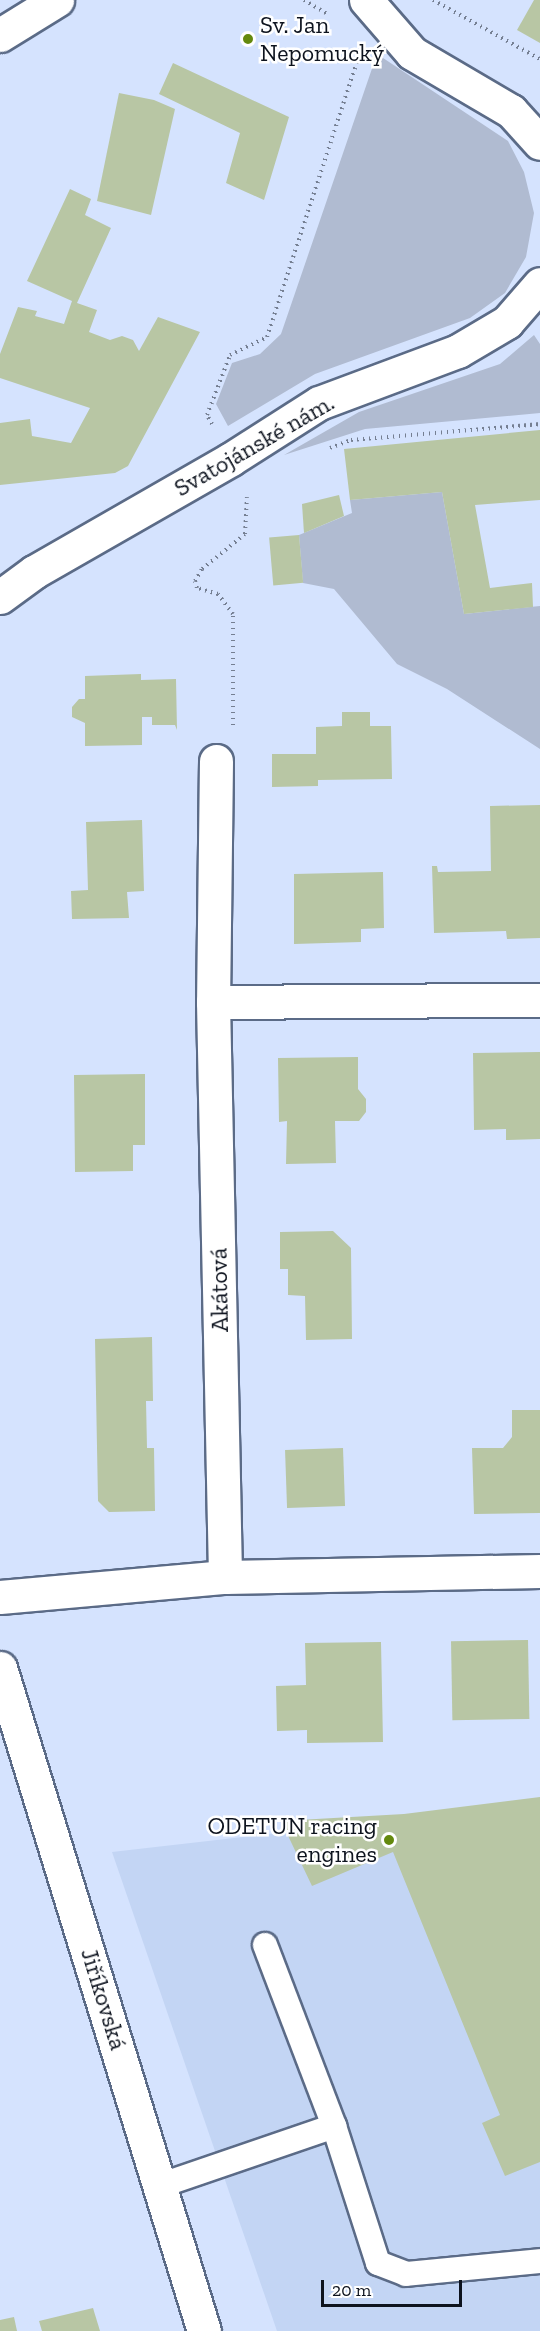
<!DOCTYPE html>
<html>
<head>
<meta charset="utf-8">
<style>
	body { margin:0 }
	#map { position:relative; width:540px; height:2331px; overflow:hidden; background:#d5e3fe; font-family:"Zilla Slab",serif }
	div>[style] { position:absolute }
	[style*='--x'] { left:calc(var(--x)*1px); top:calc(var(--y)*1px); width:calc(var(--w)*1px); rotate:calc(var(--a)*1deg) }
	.built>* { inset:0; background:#c3d5f4 }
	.green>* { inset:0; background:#b0bbd1 }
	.building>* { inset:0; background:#b8c6a4; transform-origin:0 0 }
	.path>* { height:4px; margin-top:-2px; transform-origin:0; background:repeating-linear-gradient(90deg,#757f92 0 1.5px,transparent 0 6px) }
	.roads { filter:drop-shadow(2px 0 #5b6b87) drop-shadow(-2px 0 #5b6b87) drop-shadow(0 2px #5b6b87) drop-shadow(0 -2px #5b6b87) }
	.lane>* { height:24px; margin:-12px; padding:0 12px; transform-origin:12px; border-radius:12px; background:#fff }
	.street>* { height:33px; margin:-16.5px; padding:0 16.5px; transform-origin:16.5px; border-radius:16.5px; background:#fff }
	.secondary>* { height:33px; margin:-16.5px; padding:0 16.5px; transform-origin:16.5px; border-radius:16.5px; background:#fff }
	.dots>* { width:16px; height:16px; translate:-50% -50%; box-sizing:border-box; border:3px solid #fff; border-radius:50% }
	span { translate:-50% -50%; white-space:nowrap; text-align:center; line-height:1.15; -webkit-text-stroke:5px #fff; paint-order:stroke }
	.poi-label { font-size:24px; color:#0d131e }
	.left { translate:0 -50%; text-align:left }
	.right { translate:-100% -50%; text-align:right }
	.street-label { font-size:24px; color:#0d131e }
	.scale { position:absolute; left:321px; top:2280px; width:141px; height:27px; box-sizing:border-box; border:3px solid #0d131e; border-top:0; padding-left:8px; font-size:18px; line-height:21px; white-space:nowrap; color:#0d131e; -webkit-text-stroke:4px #fff; paint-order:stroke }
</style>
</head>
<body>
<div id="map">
	<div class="built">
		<div style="clip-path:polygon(540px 1803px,540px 2331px,277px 2331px,112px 1852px)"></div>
	</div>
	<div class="green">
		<div style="clip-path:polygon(377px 54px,508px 141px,524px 172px,534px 213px,526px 257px,505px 293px,470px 318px,315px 374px,228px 426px,216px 404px,232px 363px,260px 354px,281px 334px)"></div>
		<div style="clip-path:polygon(534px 335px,540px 344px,540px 413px,365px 429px,284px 455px,359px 412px,500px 364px)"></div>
		<div style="clip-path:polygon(442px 492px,464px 614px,540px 606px,540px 749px,447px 689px,397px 664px,334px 589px,303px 583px,299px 535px,352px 513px,350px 500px)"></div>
	</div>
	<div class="building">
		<div style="clip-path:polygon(534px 0,540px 0,540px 43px,517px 30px)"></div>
		<div style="clip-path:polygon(173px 63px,289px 117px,264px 200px,226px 183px,240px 133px,159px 94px)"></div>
		<div style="clip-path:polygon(119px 93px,154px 100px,175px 109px,151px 215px,97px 201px)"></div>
		<div style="clip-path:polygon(70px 189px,91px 199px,85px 215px,111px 228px,77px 303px,97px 310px,89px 332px,110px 340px,122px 336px,133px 340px,139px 351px,158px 317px,200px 332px,128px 466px,115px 473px,0 485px,0 423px,30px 419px,32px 436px,71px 443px,90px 408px,0 378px,0 354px,18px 307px,37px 311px,35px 316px,64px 324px,72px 301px,27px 281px)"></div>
		<div style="clip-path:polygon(540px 430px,540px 500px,475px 505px,490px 588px,532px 583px,533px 607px,464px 614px,442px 492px,350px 500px,344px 449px)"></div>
		<div style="clip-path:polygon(339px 495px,344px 516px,304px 533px,302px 504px)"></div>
		<div style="left:299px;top:535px;width:48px;height:30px;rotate:85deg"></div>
		<div style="clip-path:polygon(141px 674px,141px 680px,176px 679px,177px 730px,175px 725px,152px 725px,152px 717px,142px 717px,142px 745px,85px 746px,85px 723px,72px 717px,72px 707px,79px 699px,85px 699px,85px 676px)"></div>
		<div style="clip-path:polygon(342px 712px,370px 712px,370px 726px,391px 726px,392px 779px,318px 780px,318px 786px,272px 787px,272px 754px,316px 754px,316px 727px,342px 726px)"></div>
		<div style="clip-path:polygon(540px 805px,540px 938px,507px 939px,506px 931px,434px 933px,432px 866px,437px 866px,438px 872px,491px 871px,490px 806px)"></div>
		<div style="clip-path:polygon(142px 820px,144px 891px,127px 892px,129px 918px,72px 919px,71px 891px,88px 890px,86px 822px)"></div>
		<div style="clip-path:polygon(383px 872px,384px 928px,361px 929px,361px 942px,294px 944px,294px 874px)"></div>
		<div style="clip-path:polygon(540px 1052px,540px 1139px,506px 1140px,506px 1129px,474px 1130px,473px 1053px)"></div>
		<div style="clip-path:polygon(358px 1057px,358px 1089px,366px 1099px,366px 1112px,359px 1121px,335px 1121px,336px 1163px,286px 1164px,287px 1121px,279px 1122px,278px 1058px)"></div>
		<div style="clip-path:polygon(145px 1074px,145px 1145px,133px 1145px,133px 1171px,75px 1172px,74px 1075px)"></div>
		<div style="clip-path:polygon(333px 1231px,351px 1248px,352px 1339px,306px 1340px,305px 1296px,288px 1295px,288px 1269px,280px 1269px,280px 1232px)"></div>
		<div style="clip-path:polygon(152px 1337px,153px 1401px,146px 1401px,147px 1448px,154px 1448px,155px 1511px,109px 1512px,98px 1501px,95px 1339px)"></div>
		<div style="clip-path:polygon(512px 1410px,540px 1410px,540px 1513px,474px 1514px,472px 1448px,503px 1448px,512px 1437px)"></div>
		<div style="left:343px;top:1448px;width:58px;height:58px;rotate:88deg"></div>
		<div style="left:528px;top:1640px;width:79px;height:77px;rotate:89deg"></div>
		<div style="clip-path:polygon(381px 1642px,383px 1742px,307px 1743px,307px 1730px,277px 1731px,276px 1686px,306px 1685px,305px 1643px)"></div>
		<div style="clip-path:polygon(540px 1797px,540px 2162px,505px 2176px,482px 2123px,500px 2115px,393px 1852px,312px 1886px,281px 1821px,404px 1814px)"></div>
		<div style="clip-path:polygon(93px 2308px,100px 2331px,42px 2331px,39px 2321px)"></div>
		<div style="clip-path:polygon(14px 2317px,17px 2331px,0 2331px,0 2320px)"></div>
	</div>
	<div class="path">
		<div style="--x:304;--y:0;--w:26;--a:31"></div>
		<div style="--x:433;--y:0;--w:122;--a:28.9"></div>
		<div style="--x:212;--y:424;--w:10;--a:-119"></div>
		<div style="--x:207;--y:415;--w:64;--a:-69"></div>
		<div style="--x:230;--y:355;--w:41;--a:-25.9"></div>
		<div style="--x:267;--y:337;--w:296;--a:-71.9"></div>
		<div style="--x:330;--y:448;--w:22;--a:-21"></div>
		<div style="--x:351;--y:440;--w:190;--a:-4.8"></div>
		<div style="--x:233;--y:725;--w:111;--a:-90"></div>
		<div style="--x:233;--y:614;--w:25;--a:-127"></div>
		<div style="--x:218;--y:594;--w:22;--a:-164"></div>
		<div style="--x:197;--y:588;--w:7;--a:-106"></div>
		<div style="--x:195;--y:581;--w:14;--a:-60"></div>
		<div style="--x:202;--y:569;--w:55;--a:-39.1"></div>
		<div style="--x:245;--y:534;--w:37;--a:-87"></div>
	</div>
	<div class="roads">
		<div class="lane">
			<div style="--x:265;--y:1945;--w:194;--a:69.1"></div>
			<div style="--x:162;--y:2185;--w:182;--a:-18.9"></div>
			<div style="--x:334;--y:2126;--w:144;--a:72.2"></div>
			<div style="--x:378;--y:2263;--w:30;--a:21"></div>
			<div style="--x:406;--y:2274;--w:135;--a:-5.5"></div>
		</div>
		<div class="street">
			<div style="--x:216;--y:761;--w:241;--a:90.7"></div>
			<div style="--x:213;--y:1002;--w:575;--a:88.8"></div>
			<div style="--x:213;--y:1002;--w:327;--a:-0.4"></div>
			<div style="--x:0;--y:1597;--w:226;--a:-5.1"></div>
			<div style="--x:225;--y:1577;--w:315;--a:-1.1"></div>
		</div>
		<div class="secondary">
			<div style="--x:366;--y:0;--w:70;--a:49"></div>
			<div style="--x:412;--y:53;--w:115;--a:30.4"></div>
			<div style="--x:511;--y:111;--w:43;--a:47.8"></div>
			<div style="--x:0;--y:35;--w:67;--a:-31.6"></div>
			<div style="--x:0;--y:597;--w:42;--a:-36.3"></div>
			<div style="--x:34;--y:572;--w:227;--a:-29.8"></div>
			<div style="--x:231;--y:459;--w:104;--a:-32.5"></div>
			<div style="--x:319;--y:403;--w:148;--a:-20.5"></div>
			<div style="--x:458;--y:351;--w:57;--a:-30.6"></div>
			<div style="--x:507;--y:322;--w:50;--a:-49"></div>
			<div style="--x:0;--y:1668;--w:694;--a:72.9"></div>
		</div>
	</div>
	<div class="dots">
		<div style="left:248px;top:39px;background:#64890e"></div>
		<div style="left:389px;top:1840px;background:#64890e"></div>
	</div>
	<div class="poi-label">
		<span class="left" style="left:260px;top:39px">Sv. Jan<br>Nepomucký</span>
		<span class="right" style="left:377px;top:1840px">ODETUN racing<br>engines</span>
	</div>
	<div class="street-label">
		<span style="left:254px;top:445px;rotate:-30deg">Svatojánské nám.</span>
		<span style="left:219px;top:1290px;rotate:-91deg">Akátová</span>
		<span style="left:104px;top:1999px;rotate:73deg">Jiříkovská</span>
	</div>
	<div class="scale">20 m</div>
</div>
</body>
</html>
